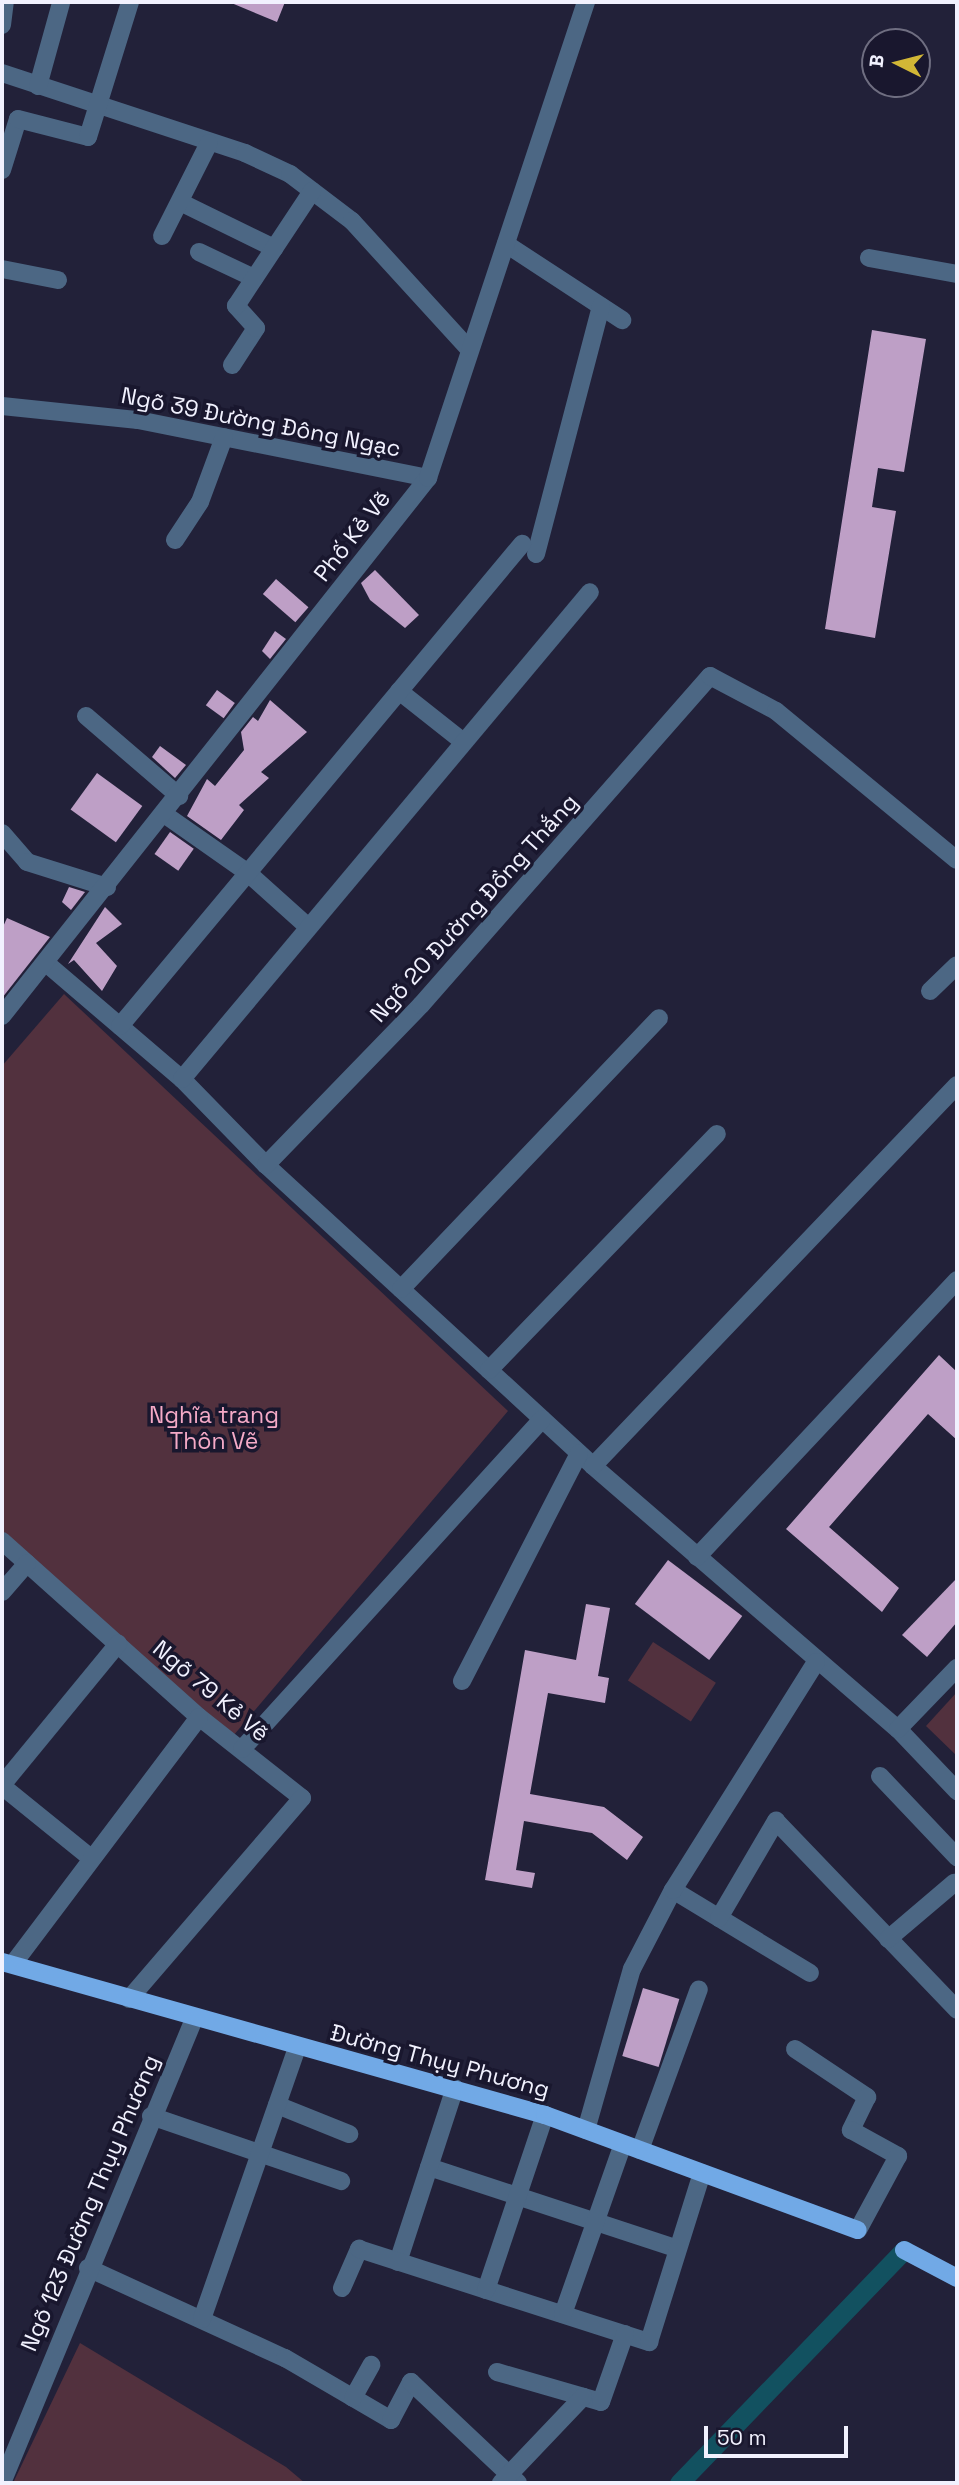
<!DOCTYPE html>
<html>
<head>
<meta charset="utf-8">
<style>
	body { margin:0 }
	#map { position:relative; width:959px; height:2485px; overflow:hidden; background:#222139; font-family:"Space Grotesk",sans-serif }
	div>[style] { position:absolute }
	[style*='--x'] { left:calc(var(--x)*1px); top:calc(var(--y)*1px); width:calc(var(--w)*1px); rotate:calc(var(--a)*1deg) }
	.green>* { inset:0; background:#52313e; transform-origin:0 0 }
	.canal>* { height:19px; margin:-9.5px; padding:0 9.5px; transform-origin:9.5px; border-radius:9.5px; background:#125160 }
	.building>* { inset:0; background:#be9fc6; transform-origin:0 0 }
	.minor>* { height:18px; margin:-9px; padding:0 9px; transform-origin:9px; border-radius:9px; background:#4c6784 }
	.major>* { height:18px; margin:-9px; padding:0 9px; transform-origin:9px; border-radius:9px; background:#71a9e6 }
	span { translate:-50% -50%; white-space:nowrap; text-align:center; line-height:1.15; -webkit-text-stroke:7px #19172e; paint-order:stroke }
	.street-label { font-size:23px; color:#f1f1fe }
	.park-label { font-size:23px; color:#f5aac7 }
	.frame { position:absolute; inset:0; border:4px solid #f1f1fe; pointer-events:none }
	.north { position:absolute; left:861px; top:28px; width:70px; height:70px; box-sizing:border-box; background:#19172e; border:2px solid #6f6e81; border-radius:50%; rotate:276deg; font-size:19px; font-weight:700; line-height:28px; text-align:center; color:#f1f1fe }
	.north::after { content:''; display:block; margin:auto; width:24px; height:32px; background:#d2b736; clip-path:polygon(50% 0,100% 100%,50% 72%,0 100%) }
	.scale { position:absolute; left:704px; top:2426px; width:144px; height:32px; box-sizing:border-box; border:4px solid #f1f1fe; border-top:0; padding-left:9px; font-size:21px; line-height:24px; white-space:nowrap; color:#f1f1fe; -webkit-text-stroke:5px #19172e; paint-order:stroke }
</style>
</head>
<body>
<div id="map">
	<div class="green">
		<div style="clip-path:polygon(64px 994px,508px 1411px,233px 1736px,2px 1532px,2px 1066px)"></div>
		<div style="left:653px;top:1642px;width:75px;height:46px;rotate:33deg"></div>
		<div style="clip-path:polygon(957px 1692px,957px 1756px,926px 1726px)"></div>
		<div style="clip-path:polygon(80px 2343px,286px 2467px,305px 2483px,13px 2483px)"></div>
	</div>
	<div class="canal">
		<div style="--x:679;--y:2483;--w:324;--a:-46"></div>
	</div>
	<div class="building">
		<div style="clip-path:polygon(229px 2px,285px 2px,277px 22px)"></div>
		<div style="clip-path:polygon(872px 330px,926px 339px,904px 472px,878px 468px,872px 507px,896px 511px,875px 638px,825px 629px)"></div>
		<div style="clip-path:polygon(375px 570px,419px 615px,405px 628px,370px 600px,361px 583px)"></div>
		<div style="left:276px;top:579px;width:43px;height:20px;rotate:41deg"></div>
		<div style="clip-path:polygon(275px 631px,286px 639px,270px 659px,262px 651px)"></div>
		<div style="left:217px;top:690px;width:22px;height:19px;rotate:36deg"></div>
		<div style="clip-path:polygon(270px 700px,307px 732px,261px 772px,269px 778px,239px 805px,244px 810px,221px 840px,187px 816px,207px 779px,215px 786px,244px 750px,241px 732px,253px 717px,258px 721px)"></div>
		<div style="clip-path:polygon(160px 746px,186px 765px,175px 778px,152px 757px)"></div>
		<div style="left:97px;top:773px;width:56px;height:45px;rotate:36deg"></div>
		<div style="left:170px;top:832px;width:29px;height:27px;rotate:35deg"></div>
		<div style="clip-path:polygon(69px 887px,85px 892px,71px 910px,62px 902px)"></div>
		<div style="clip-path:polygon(105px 907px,122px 924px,96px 943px,117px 966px,102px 991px,74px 960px,68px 964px)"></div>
		<div style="clip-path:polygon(7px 918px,50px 937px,2px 998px,2px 929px)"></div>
		<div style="clip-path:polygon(939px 1355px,957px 1372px,957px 1440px,928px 1414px,829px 1527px,899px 1588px,882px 1612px,786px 1529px)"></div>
		<div style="left:668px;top:1560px;width:93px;height:55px;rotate:37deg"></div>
		<div style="clip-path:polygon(957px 1578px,957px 1622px,927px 1657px,902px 1635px)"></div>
		<div style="clip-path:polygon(586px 1604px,610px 1608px,598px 1676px,609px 1678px,605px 1703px,548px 1693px,530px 1794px,604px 1807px,643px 1837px,627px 1860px,592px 1833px,524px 1821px,516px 1870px,535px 1873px,532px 1888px,485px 1880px,525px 1650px,576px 1660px)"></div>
		<div style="left:643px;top:1988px;width:38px;height:71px;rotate:17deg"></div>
	</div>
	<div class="minor">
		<div style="--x:2;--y:25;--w:23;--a:-83"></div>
		<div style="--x:2;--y:73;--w:256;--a:18.2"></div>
		<div style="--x:245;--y:153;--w:50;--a:25"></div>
		<div style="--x:290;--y:174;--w:78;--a:37.2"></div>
		<div style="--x:352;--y:221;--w:173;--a:47.6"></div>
		<div style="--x:38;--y:86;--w:86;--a:-74.5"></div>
		<div style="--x:2;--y:170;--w:53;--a:-72.6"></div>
		<div style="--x:18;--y:119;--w:72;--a:14.4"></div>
		<div style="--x:88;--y:137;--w:141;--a:-72.7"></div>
		<div style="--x:180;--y:202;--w:105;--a:26.1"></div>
		<div style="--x:162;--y:236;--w:104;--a:-63.2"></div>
		<div style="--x:506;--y:244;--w:139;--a:33.2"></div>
		<div style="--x:199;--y:252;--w:61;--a:25.3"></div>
		<div style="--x:869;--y:258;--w:89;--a:10.3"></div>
		<div style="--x:2;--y:269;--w:57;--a:11.1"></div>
		<div style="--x:232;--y:365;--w:44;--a:-57"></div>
		<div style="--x:256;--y:328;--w:30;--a:-132"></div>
		<div style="--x:236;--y:306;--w:138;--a:-56.5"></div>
		<div style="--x:2;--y:406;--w:137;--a:5.9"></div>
		<div style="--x:138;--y:420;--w:296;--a:11.3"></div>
		<div style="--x:175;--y:540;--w:45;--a:-56.7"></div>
		<div style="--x:200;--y:502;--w:69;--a:-69.7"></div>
		<div style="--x:536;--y:554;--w:256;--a:-75.3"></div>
		<div style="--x:399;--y:691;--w:79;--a:38.3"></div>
		<div style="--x:86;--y:716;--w:123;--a:40.7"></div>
		<div style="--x:164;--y:814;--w:103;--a:35.1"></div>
		<div style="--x:248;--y:873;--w:79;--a:41.9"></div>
		<div style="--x:2;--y:833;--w:38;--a:49"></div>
		<div style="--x:27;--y:862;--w:84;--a:17.4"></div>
		<div style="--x:46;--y:963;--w:179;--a:40.5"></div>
		<div style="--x:182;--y:1079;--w:120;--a:45.7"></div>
		<div style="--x:266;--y:1165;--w:444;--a:42.6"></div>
		<div style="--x:593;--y:1466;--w:403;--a:40.8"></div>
		<div style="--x:898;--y:1729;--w:86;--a:46.4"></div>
		<div style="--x:930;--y:991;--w:37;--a:-44"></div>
		<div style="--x:2;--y:1016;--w:686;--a:-51.63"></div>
		<div style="--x:428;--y:478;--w:502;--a:-71.64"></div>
		<div style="--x:120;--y:1026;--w:628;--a:-50.17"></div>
		<div style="--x:182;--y:1079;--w:635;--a:-50.04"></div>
		<div style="--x:266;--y:1165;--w:223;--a:-45.9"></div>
		<div style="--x:421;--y:1005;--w:438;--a:-48.7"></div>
		<div style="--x:710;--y:676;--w:75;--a:27.9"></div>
		<div style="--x:776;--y:711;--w:234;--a:39.5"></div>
		<div style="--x:401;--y:1289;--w:374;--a:-46.4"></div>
		<div style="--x:489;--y:1370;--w:328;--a:-46"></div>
		<div style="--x:593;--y:1466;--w:527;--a:-46.31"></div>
		<div style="--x:2;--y:1541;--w:264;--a:41.8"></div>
		<div style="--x:199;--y:1717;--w:131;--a:38.2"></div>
		<div style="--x:302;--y:1798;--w:265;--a:130.7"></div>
		<div style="--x:697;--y:1557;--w:380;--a:-46.8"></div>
		<div style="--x:2;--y:1592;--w:38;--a:-49"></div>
		<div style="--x:462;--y:1681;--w:256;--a:-62.8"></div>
		<div style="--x:898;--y:1729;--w:85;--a:-46"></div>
		<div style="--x:242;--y:1749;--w:446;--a:-47.7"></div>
		<div style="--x:880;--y:1776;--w:112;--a:46.5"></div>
		<div style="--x:2;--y:1785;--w:183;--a:-50.6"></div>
		<div style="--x:2;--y:1786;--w:114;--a:39"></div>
		<div style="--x:673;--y:1890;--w:160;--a:31.2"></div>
		<div style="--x:719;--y:1918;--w:113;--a:-59.6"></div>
		<div style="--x:776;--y:1821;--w:262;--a:46.2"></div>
		<div style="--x:888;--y:1939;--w:87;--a:-40.3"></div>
		<div style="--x:13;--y:1964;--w:309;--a:-53"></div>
		<div style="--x:795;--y:2049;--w:87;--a:33.7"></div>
		<div style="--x:867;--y:2097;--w:37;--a:116"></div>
		<div style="--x:851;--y:2130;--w:54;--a:29"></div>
		<div style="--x:898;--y:2156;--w:84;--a:118.4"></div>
		<div style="--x:277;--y:2105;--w:78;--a:21.9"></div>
		<div style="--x:151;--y:2116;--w:201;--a:18.9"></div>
		<div style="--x:586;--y:2130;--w:167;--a:-74.1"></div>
		<div style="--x:632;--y:1969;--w:89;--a:-62.6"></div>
		<div style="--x:673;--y:1890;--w:269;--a:-57.9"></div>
		<div style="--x:640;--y:2150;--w:171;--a:-69.9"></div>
		<div style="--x:429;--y:2167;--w:260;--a:18.2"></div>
		<div style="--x:398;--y:2262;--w:183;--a:-71.9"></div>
		<div style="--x:88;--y:2268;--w:217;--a:24.6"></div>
		<div style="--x:285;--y:2358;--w:123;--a:30.3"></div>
		<div style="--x:391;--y:2420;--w:43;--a:-62.2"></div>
		<div style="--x:411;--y:2382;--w:147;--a:43.3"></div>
		<div style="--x:342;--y:2288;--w:43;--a:-66.4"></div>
		<div style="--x:359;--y:2249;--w:305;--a:17.8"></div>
		<div style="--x:649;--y:2342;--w:177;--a:-72.6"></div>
		<div style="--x:486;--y:2290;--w:185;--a:-71.4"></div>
		<div style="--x:563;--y:2314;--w:180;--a:-70.6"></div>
		<div style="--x:202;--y:2319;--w:287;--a:-70.7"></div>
		<div style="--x:497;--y:2372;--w:108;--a:16.1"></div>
		<div style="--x:601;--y:2402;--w:72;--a:-70.6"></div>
		<div style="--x:353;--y:2398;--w:38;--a:-61"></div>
		<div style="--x:2;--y:2483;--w:502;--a:-67.52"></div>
		<div style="--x:501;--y:2483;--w:119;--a:-46.4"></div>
	</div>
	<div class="major">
		<div style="--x:2;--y:1962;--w:564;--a:15.74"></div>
		<div style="--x:545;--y:2115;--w:333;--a:20.2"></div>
		<div style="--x:904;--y:2250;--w:60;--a:27.8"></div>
	</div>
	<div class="street-label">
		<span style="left:261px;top:422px;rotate:11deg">Ngõ 39 Đường Đông Ngạc</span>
		<span style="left:352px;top:536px;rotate:-52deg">Phố Kẻ Vẽ</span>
		<span style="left:474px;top:908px;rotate:-48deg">Ngõ 20 Đường Đồng Thắng</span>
		<span style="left:211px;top:1691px;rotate:40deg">Ngõ 79 Kẻ Vẽ</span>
		<span style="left:440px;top:2061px;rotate:15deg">Đường Thụy Phương</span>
		<span style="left:90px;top:2203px;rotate:-67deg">Ngõ 123 Đường Thụy Phương</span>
	</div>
	<div class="park-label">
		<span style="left:214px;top:1428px">Nghĩa trang<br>Thôn Vẽ</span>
	</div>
	<div class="frame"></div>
	<div class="north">B</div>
	<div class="scale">50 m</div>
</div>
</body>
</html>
